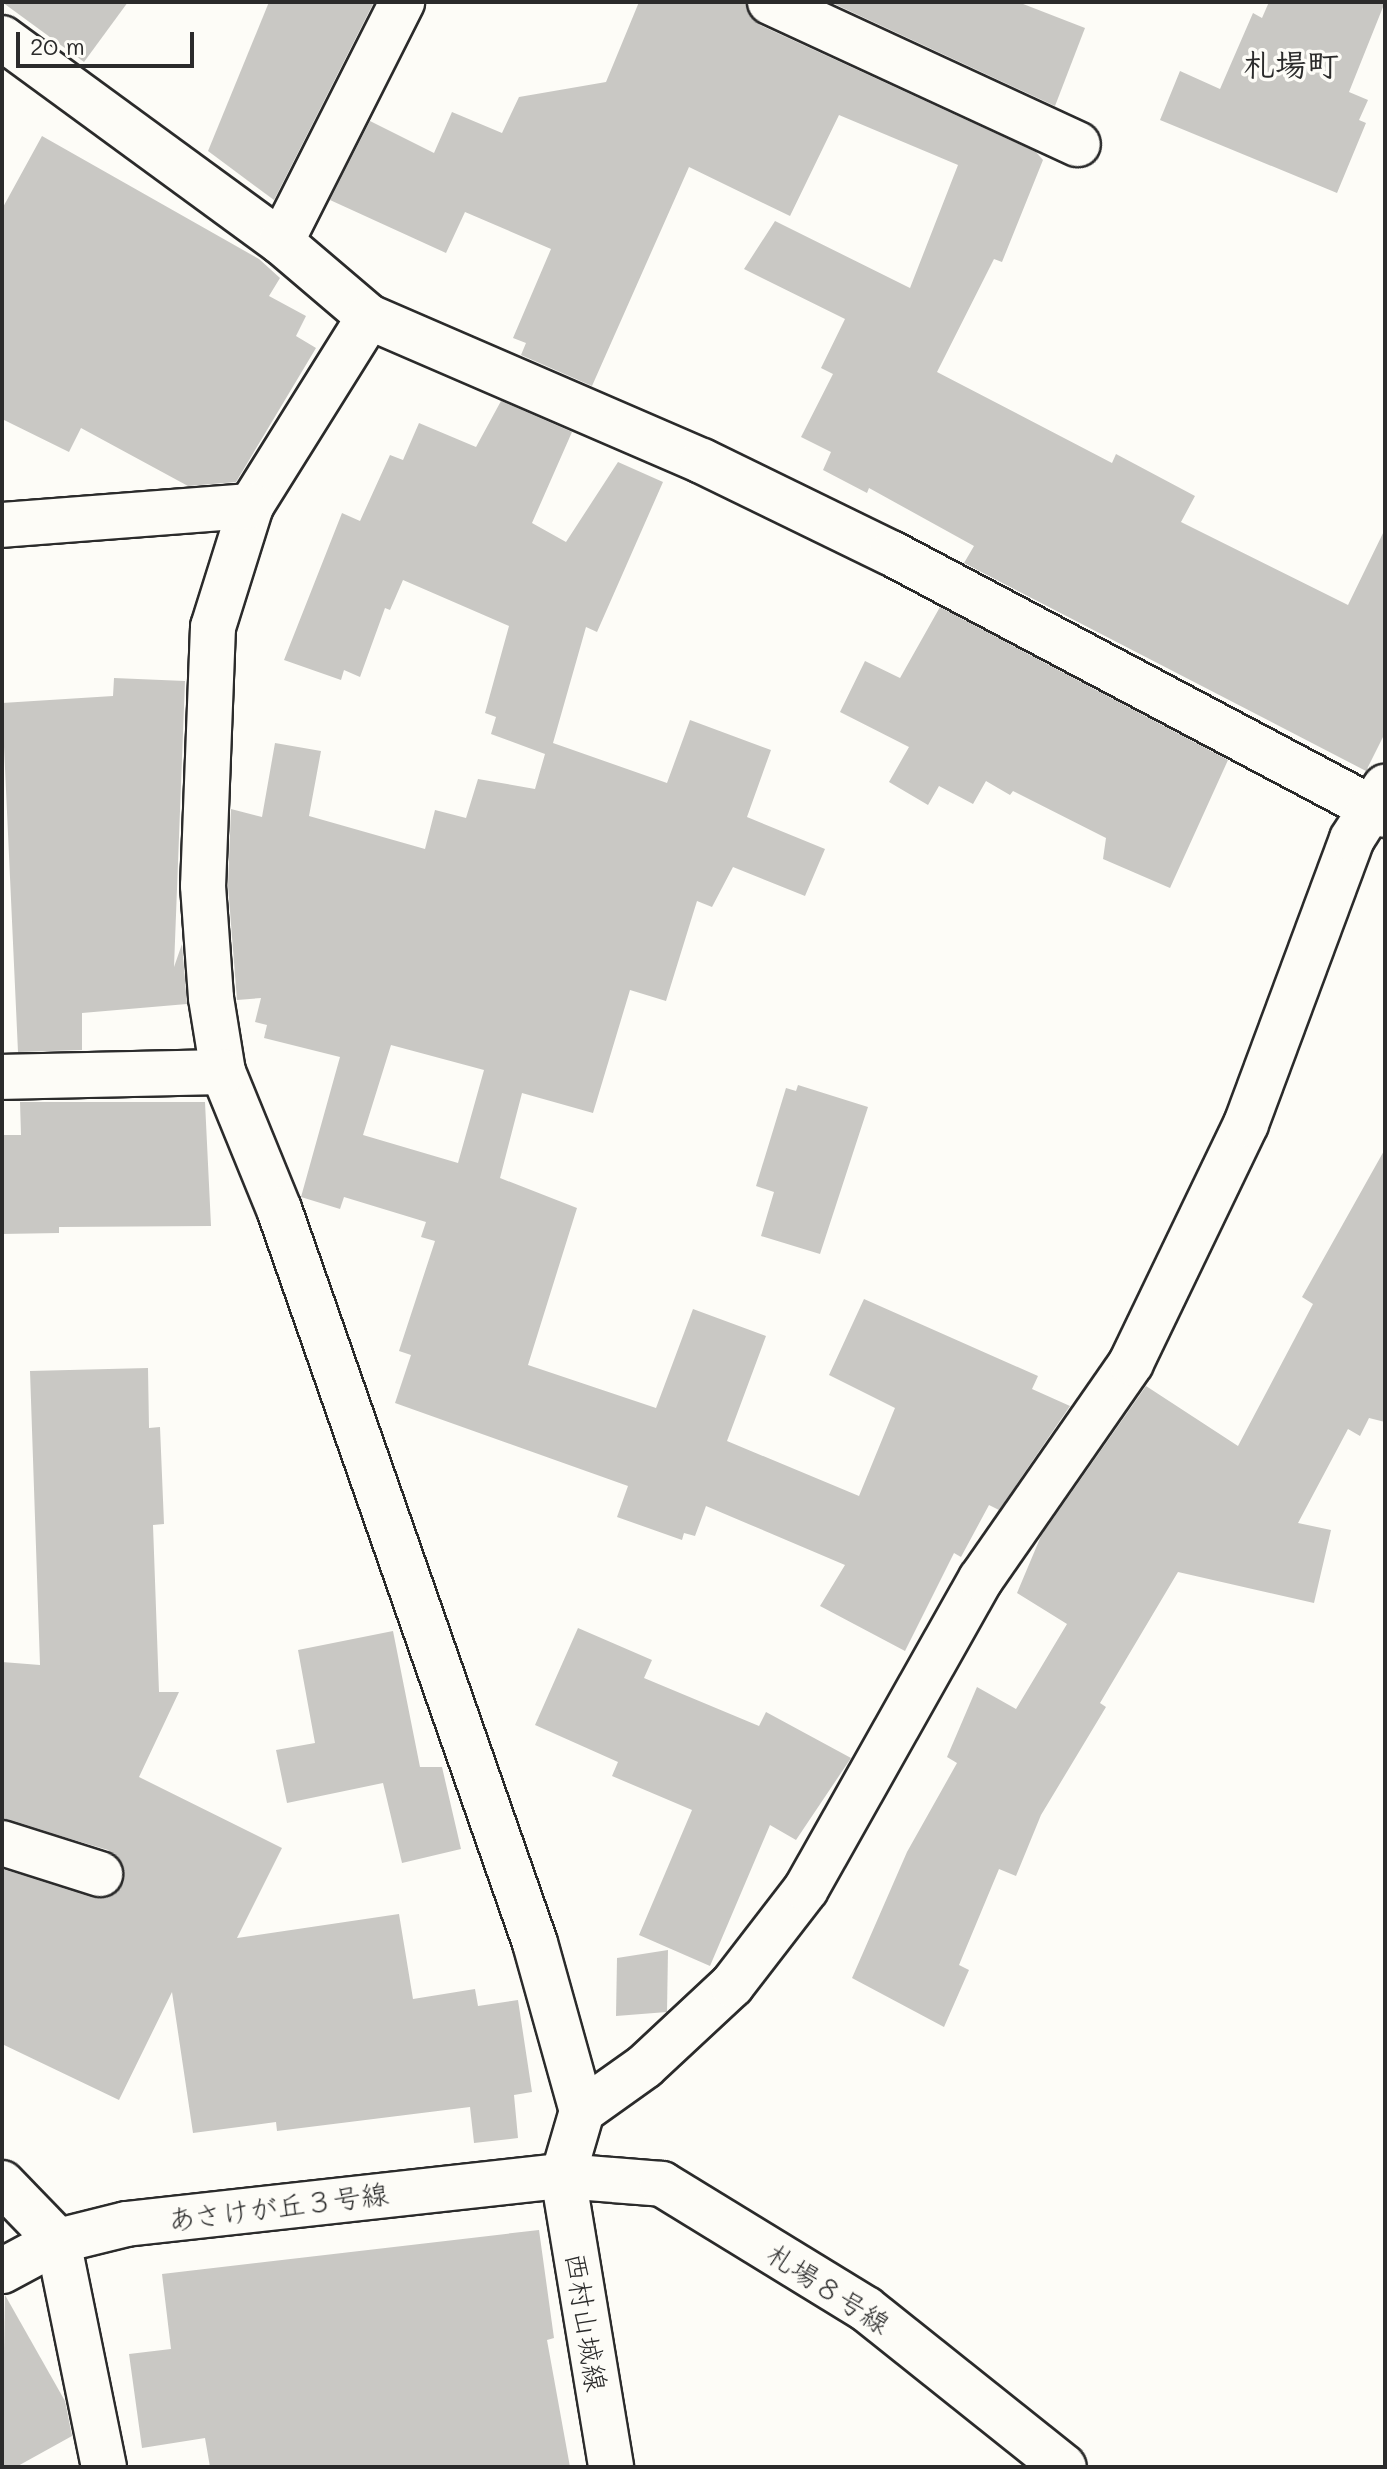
<!DOCTYPE html>
<html>
<head>
<meta charset="utf-8">
<style>
	body { margin:0 }
	#map { position:relative; width:1387px; height:2469px; overflow:hidden; background:#fdfcf7; font-family:Mali,"Klee One",sans-serif }
	div>[style] { position:absolute }
	[style*='--x'] { left:calc(var(--x)*1px); top:calc(var(--y)*1px); width:calc(var(--w)*1px); rotate:calc(var(--a)*1deg) }
	.building>* { inset:0; background:#c9c8c4 }
	.roads { filter:drop-shadow(2px 0 #2b2b2b) drop-shadow(-2px 0 #2b2b2b) drop-shadow(0 2px #2b2b2b) drop-shadow(0 -2px #2b2b2b) }
	.street>* { height:44px; margin:-22px; padding:0 22px; transform-origin:22px; border-radius:22px; background:#fdfcf7 }
	span { translate:-50% -50%; white-space:nowrap; text-align:center; line-height:1.15; -webkit-text-stroke:7px #fdfcf7; paint-order:stroke }
	.street-label { font-size:28px; color:#2b2b2b }
	.quarter-label { font-size:32px; color:#2b2b2b; font-weight:700 }
	.frame { position:absolute; inset:0; border:4px solid #2b2b2b; pointer-events:none }
	.scale { position:absolute; left:16px; top:32px; width:178px; height:36px; box-sizing:border-box; border:4px solid #2b2b2b; border-top:0; padding-left:10px; font-size:24px; line-height:28px; white-space:nowrap; color:#2b2b2b; -webkit-text-stroke:6px #fdfcf7; paint-order:stroke }
</style>
</head>
<body>
<div id="map">
	<div class="building">
		<div style="clip-path:polygon(2px 2px,128px 2px,84px 62px)"></div>
		<div style="clip-path:polygon(269px 2px,374px 2px,274px 200px,208px 151px)"></div>
		<div style="clip-path:polygon(639px 2px,745px 2px,760px 25px,1036px 152px,1043px 160px,1002px 262px,994px 259px,937px 372px,1112px 463px,1116px 454px,1195px 496px,1181px 522px,1348px 605px,1385px 529px,1385px 733px,1366px 771px,964px 563px,974px 546px,869px 488px,867px 493px,823px 470px,831px 452px,801px 437px,833px 374px,821px 368px,845px 319px,744px 269px,775px 221px,910px 288px,958px 165px,839px 115px,790px 216px,689px 167px,592px 386px,521px 355px,526px 343px,513px 338px,551px 249px,465px 212px,446px 253px,330px 200px,370px 121px,434px 153px,452px 112px,502px 133px,519px 97px,606px 82px)"></div>
		<div style="clip-path:polygon(830px 2px,1018px 2px,1085px 28px,1055px 106px)"></div>
		<div style="clip-path:polygon(1269px 2px,1385px 2px,1349px 92px,1368px 100px,1359px 120px,1366px 123px,1337px 193px,1160px 120px,1180px 71px,1220px 89px,1253px 13px,1262px 18px)"></div>
		<div style="clip-path:polygon(42px 136px,259px 259px,280px 278px,269px 296px,306px 316px,296px 336px,316px 348px,236px 482px,188px 486px,81px 428px,69px 452px,2px 419px,2px 209px)"></div>
		<div style="clip-path:polygon(evenodd,501px 401px,572px 432px,532px 523px,566px 542px,618px 462px,663px 482px,597px 632px,586px 627px,553px 743px,667px 783px,690px 720px,771px 750px,747px 817px,825px 849px,805px 896px,733px 867px,712px 907px,697px 901px,666px 1001px,630px 990px,593px 1113px,522px 1093px,500px 1178px,577px 1208px,528px 1365px,656px 1408px,693px 1309px,766px 1336px,727px 1441px,859px 1496px,895px 1408px,829px 1375px,864px 1299px,1038px 1376px,1032px 1389px,1070px 1406px,999px 1510px,989px 1505px,961px 1557px,954px 1553px,905px 1651px,820px 1606px,845px 1565px,706px 1506px,695px 1536px,684px 1533px,682px 1540px,617px 1517px,628px 1486px,395px 1403px,411px 1355px,399px 1351px,435px 1241px,421px 1237px,426px 1222px,344px 1197px,340px 1209px,301px 1197px,340px 1057px,264px 1038px,267px 1025px,255px 1022px,261px 998px,237px 1000px,228px 886px,231px 809px,262px 817px,275px 743px,321px 751px,309px 816px,425px 849px,435px 810px,466px 818px,478px 779px,535px 789px,545px 754px,491px 734px,496px 717px,485px 713px,509px 626px,403px 580px,390px 610px,385px 608px,360px 677px,344px 670px,341px 680px,284px 660px,342px 513px,360px 521px,390px 455px,403px 460px,419px 423px,476px 447px,501px 401px,391px 1045px,484px 1070px,458px 1163px,363px 1135px,391px 1045px)"></div>
		<div style="clip-path:polygon(940px 607px,1228px 760px,1170px 888px,1103px 859px,1106px 838px,1013px 791px,1010px 795px,986px 781px,973px 804px,939px 786px,928px 805px,889px 782px,909px 747px,840px 712px,865px 661px,900px 678px)"></div>
		<div style="clip-path:polygon(114px 678px,185px 681px,174px 967px,182px 944px,187px 1004px,82px 1013px,82px 1050px,18px 1052px,2px 703px,113px 696px)"></div>
		<div style="clip-path:polygon(798px 1085px,868px 1107px,820px 1254px,761px 1236px,774px 1192px,756px 1186px,786px 1088px,796px 1091px)"></div>
		<div style="clip-path:polygon(20px 1102px,205px 1102px,211px 1226px,59px 1227px,59px 1233px,2px 1234px,2px 1135px,21px 1135px)"></div>
		<div style="clip-path:polygon(1385px 1149px,1385px 1422px,1369px 1418px,1360px 1436px,1348px 1429px,1298px 1523px,1331px 1530px,1314px 1603px,1178px 1572px,1100px 1703px,1106px 1707px,1041px 1815px,1016px 1876px,999px 1869px,959px 1965px,969px 1970px,944px 2027px,852px 1978px,907px 1852px,957px 1763px,947px 1757px,977px 1687px,1016px 1709px,1067px 1624px,1017px 1593px,1041px 1536px,1146px 1386px,1238px 1446px,1313px 1304px,1302px 1297px)"></div>
		<div style="clip-path:polygon(148px 1368px,149px 1428px,160px 1427px,164px 1524px,153px 1525px,159px 1692px,179px 1692px,139px 1777px,282px 1848px,237px 1938px,399px 1914px,413px 1999px,475px 1989px,478px 2006px,518px 2000px,532px 2092px,514px 2095px,518px 2138px,474px 2143px,470px 2107px,277px 2131px,276px 2122px,193px 2133px,172px 1992px,119px 2100px,2px 2044px,2px 1869px,105px 1898px,117px 1892px,124px 1869px,108px 1850px,2px 1819px,2px 1662px,40px 1665px,30px 1371px)"></div>
		<div style="clip-path:polygon(578px 1628px,652px 1660px,644px 1678px,759px 1726px,766px 1712px,851px 1758px,796px 1840px,770px 1825px,710px 1966px,639px 1935px,692px 1810px,612px 1776px,618px 1762px,535px 1725px)"></div>
		<div style="clip-path:polygon(393px 1631px,420px 1767px,442px 1767px,461px 1849px,402px 1863px,383px 1783px,287px 1803px,276px 1750px,315px 1743px,298px 1650px)"></div>
		<div style="clip-path:polygon(668px 1950px,667px 2012px,616px 2016px,617px 1958px)"></div>
		<div style="clip-path:polygon(539px 2230px,554px 2338px,547px 2340px,570px 2467px,210px 2467px,205px 2438px,142px 2448px,129px 2354px,171px 2349px,162px 2274px)"></div>
		<div style="clip-path:polygon(5px 2295px,65px 2401px,72px 2436px,16px 2467px,2px 2467px)"></div>
	</div>
	<div class="roads">
		<div class="street">
			<div style="--x:770;--y:2;--w:339;--a:24.8"></div>
			<div style="--x:2;--y:38;--w:346;--a:36.2"></div>
			<div style="--x:281;--y:242;--w:116;--a:40.4"></div>
			<div style="--x:369;--y:317;--w:363;--a:23.4"></div>
			<div style="--x:702;--y:461;--w:210;--a:26"></div>
			<div style="--x:891;--y:553;--w:559;--a:27.94"></div>
			<div style="--x:281;--y:242;--w:269;--a:-63.2"></div>
			<div style="--x:369;--y:317;--w:223;--a:122"></div>
			<div style="--x:251;--y:506;--w:127;--a:107.4"></div>
			<div style="--x:213;--y:627;--w:259;--a:92.2"></div>
			<div style="--x:203;--y:886;--w:112;--a:85.9"></div>
			<div style="--x:211;--y:998;--w:75;--a:80.8"></div>
			<div style="--x:223;--y:1072;--w:148;--a:67.8"></div>
			<div style="--x:279;--y:1209;--w:777;--a:70.77"></div>
			<div style="--x:535;--y:1943;--w:174;--a:74.4"></div>
			<div style="--x:582;--y:2111;--w:68;--a:106.3"></div>
			<div style="--x:563;--y:2176;--w:295;--a:80.6"></div>
			<div style="--x:2;--y:525;--w:250;--a:-4.4"></div>
			<div style="--x:2;--y:1077;--w:221;--a:-1.3"></div>
			<div style="--x:2;--y:1843;--w:103;--a:17.6"></div>
			<div style="--x:582;--y:2111;--w:77;--a:-35.5"></div>
			<div style="--x:645;--y:2066;--w:119;--a:-43"></div>
			<div style="--x:732;--y:1985;--w:121;--a:-52.4"></div>
			<div style="--x:806;--y:1889;--w:356;--a:-60.6"></div>
			<div style="--x:981;--y:1579;--w:263;--a:-55.2"></div>
			<div style="--x:1131;--y:1363;--w:265;--a:-64.3"></div>
			<div style="--x:1246;--y:1124;--w:304;--a:-69.6"></div>
			<div style="--x:1352;--y:839;--w:62;--a:-57.6"></div>
			<div style="--x:2;--y:2183;--w:81;--a:46"></div>
			<div style="--x:58;--y:2241;--w:231;--a:78.5"></div>
			<div style="--x:2;--y:2271;--w:64;--a:-28.2"></div>
			<div style="--x:58;--y:2241;--w:70;--a:-14"></div>
			<div style="--x:126;--y:2224;--w:440;--a:-6.3"></div>
			<div style="--x:563;--y:2176;--w:99;--a:4.6"></div>
			<div style="--x:662;--y:2184;--w:239;--a:31.5"></div>
			<div style="--x:866;--y:2309;--w:253;--a:38.6"></div>
		</div>
	</div>
	<div class="street-label">
		<span style="left:278px;top:2206px;rotate:-7deg">あさけが丘３号線</span>
		<span style="left:829px;top:2288px;rotate:33deg">札場８号線</span>
		<span style="left:587px;top:2322px;rotate:81deg">西村山城線</span>
	</div>
	<div class="quarter-label">
		<span style="left:1291px;top:63px">札場町</span>
	</div>
	<div class="frame"></div>
	<div class="scale">20 m</div>
</div>
</body>
</html>
